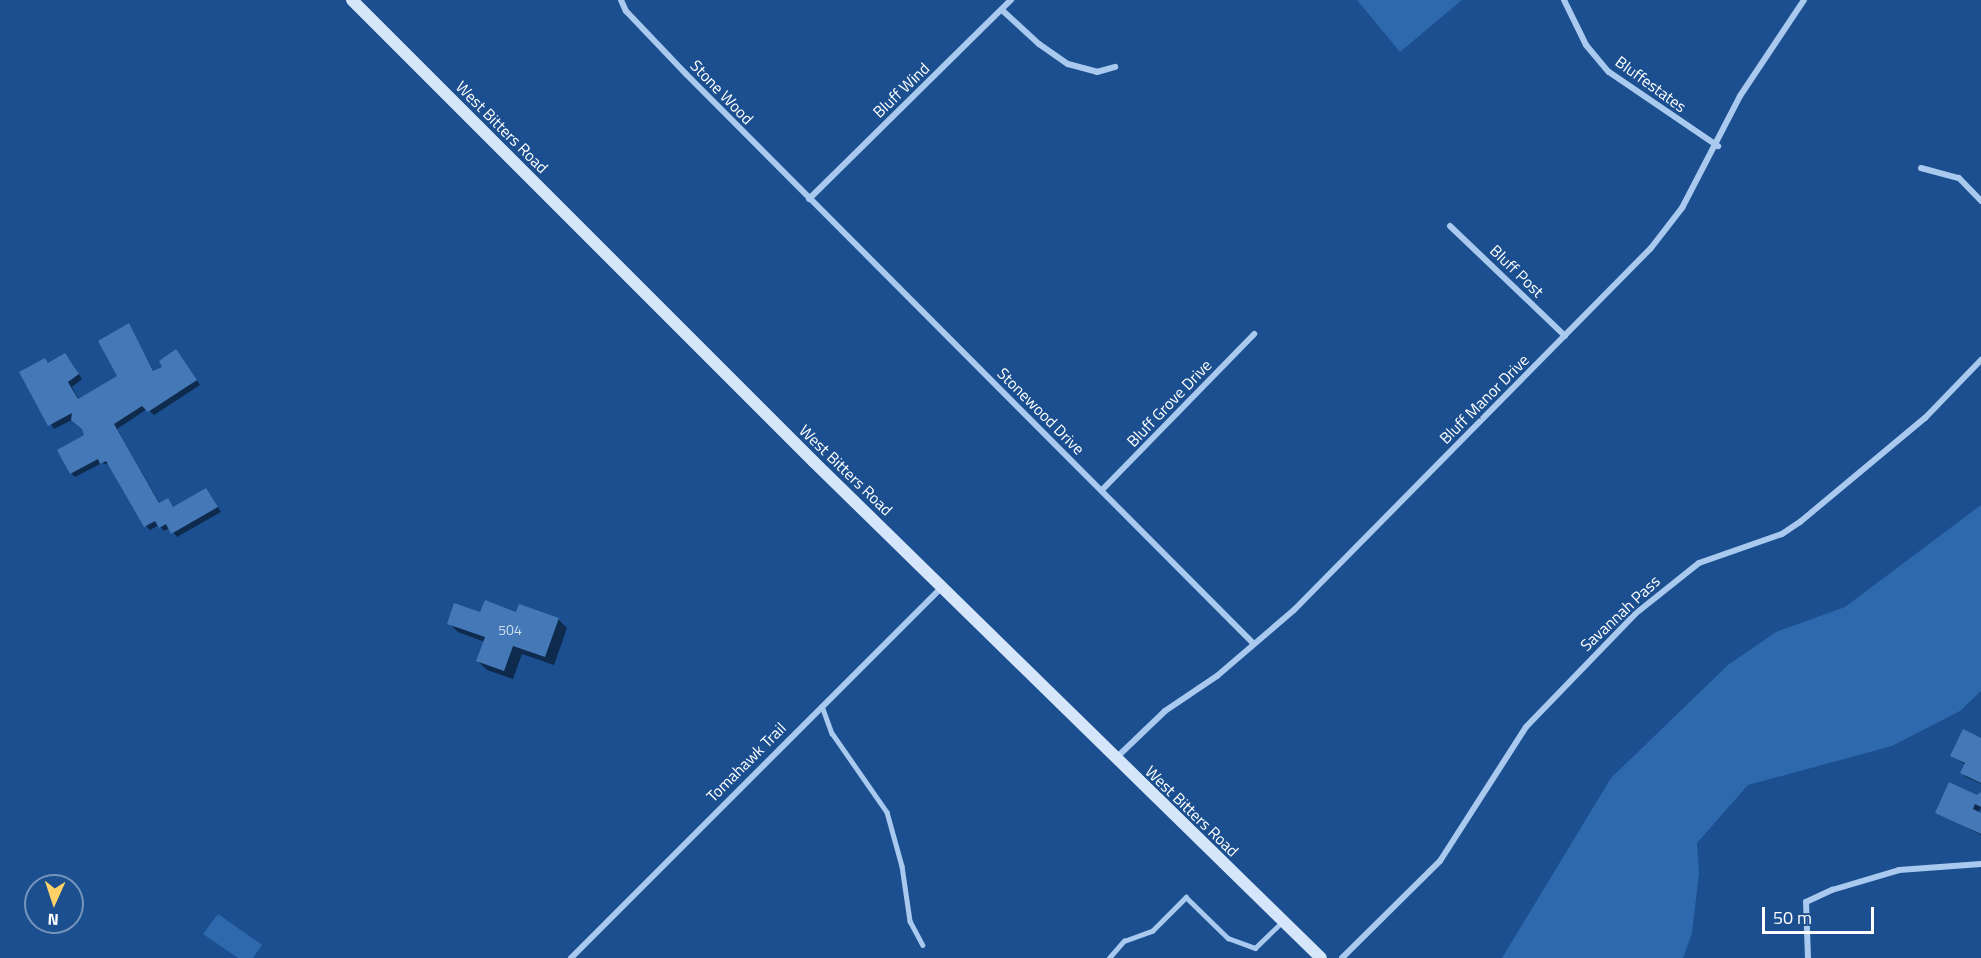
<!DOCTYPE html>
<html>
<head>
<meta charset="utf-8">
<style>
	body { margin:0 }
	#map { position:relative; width:1981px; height:958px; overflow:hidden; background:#1b4f8f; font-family:"Titillium Web",sans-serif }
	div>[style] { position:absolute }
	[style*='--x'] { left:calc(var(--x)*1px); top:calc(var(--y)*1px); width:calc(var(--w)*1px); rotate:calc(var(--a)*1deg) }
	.green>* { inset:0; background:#2e69ad }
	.shadow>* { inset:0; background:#0007 }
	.building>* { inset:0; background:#4478b7 }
	.service>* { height:4.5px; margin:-2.25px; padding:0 2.25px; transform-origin:2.25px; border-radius:2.25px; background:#a9c9ee }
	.minor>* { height:6px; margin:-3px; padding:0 3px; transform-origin:3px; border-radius:3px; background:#a9c9ee }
	.secondary>* { height:12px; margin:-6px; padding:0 6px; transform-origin:6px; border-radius:6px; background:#d6e6fa }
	span { translate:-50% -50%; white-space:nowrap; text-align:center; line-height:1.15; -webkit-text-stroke:5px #1b4f8f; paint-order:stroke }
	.number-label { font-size:14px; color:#d0dded }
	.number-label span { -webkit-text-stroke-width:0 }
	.street-label { font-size:16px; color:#fff }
	.north { position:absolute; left:24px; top:874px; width:60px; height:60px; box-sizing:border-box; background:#1b4f8f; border:2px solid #7695bc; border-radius:50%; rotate:183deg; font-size:16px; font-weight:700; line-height:24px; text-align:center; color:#fff }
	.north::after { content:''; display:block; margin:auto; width:21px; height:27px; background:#ffd166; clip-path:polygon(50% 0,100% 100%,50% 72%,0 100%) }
	.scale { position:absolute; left:1762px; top:907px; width:112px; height:27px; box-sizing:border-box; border:3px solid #fff; border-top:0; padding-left:8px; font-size:18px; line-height:21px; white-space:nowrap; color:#fff; -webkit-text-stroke:4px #1b4f8f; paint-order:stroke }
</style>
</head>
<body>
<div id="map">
	<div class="green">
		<div style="clip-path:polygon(1357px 0,1462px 0,1400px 52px)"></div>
		<div style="clip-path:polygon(1981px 505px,1981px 691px,1960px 711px,1892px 746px,1748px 785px,1697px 843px,1699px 873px,1692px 933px,1683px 958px,1502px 958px,1611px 778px,1728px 665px,1776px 632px,1845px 607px)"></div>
		<div style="clip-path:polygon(218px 914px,262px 945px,253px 958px,238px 958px,203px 934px)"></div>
	</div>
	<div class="shadow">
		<div style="clip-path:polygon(129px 325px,154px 372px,180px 356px,200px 385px,154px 415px,147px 409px,117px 429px,160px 504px,167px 500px,174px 508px,206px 489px,221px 512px,177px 537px,170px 528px,164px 531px,159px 525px,150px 530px,146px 526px,110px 465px,102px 463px,75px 477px,71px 473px,86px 436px,84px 430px,72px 420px,54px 429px,21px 373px,45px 359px,49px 364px,69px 359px,82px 379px,72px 387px,79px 400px,119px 376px)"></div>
		<div style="clip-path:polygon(517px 613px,558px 619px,567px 628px,554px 665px,522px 654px,513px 679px,487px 670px,478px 661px,485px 642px,458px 632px,449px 623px,481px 614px)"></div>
		<div style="clip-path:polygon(1981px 739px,1981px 784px,1966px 777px,1962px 772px,1966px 765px,1952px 756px)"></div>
		<div style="clip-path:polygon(1979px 793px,1981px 808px,1977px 813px,1981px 815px,1981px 835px,1937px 812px,1978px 797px)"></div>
	</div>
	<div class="building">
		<div style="clip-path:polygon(129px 323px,153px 371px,162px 367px,159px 361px,176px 349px,197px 380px,148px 412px,142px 406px,114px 424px,159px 503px,168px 498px,173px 507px,206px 488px,218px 507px,171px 534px,166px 524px,159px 528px,155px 521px,144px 527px,106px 461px,100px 464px,98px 459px,70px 474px,57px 450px,84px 435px,82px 429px,71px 420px,72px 413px,48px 426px,19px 372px,45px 358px,48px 363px,65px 353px,79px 374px,68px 382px,78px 399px,117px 376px,98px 341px)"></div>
		<div style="clip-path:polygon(485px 600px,516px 612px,519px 604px,559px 618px,545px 657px,513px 646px,504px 671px,476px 661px,485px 637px,447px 624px,454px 603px,480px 612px)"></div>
		<div style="clip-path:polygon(1963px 729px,1981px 738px,1981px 783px,1960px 773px,1965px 763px,1950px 756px)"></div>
		<div style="clip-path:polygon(1949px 782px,1977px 795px,1981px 792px,1981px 807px,1975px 804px,1973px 809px,1981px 813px,1981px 834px,1935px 813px)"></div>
	</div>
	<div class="service">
		<div style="--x:822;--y:706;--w:29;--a:70"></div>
		<div style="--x:832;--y:733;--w:96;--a:55.2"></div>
		<div style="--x:887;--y:812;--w:56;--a:74.5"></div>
		<div style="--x:902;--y:866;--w:56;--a:81.7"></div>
		<div style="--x:910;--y:921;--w:27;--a:62"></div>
		<div style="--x:1109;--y:958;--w:23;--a:-49"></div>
		<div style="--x:1124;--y:941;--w:30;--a:-20"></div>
		<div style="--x:1152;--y:931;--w:48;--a:-45"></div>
		<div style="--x:1186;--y:897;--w:59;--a:44.3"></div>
		<div style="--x:1228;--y:938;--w:29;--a:20"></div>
		<div style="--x:1255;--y:948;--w:39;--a:-44"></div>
	</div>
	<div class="minor">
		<div style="--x:621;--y:0;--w:12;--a:66"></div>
		<div style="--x:626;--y:11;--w:87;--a:46.4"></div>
		<div style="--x:686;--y:74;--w:803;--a:45.1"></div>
		<div style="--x:1564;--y:0;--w:50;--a:63.9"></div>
		<div style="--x:1586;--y:45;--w:35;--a:50"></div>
		<div style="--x:1609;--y:72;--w:132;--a:34.2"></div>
		<div style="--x:1002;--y:10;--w:50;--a:42.6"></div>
		<div style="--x:1039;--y:44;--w:35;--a:35"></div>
		<div style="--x:1068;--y:64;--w:30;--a:15"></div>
		<div style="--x:1097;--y:72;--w:19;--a:-16"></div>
		<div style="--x:1921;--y:168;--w:39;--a:15"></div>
		<div style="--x:1959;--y:178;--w:32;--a:46"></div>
		<div style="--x:809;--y:199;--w:284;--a:-44.6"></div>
		<div style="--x:1450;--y:226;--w:159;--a:43.7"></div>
		<div style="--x:1102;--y:490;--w:218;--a:-45.7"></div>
		<div style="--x:1115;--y:759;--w:69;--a:-43.8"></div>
		<div style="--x:1165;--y:711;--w:63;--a:-33.9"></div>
		<div style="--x:1217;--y:676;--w:101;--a:-40.6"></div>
		<div style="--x:1294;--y:610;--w:508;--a:-45.4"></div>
		<div style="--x:1651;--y:248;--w:51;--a:-52.2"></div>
		<div style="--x:1682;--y:208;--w:126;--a:-62.6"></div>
		<div style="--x:1740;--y:96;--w:115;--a:-56.3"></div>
		<div style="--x:571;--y:958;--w:525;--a:-45"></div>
		<div style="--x:1342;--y:958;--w:138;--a:-44.7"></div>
		<div style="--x:1440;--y:861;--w:159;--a:-57.3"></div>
		<div style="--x:1526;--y:727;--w:157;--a:-46"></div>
		<div style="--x:1635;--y:614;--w:82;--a:-38.6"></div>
		<div style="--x:1699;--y:563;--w:88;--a:-19.3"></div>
		<div style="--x:1782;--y:534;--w:22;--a:-34"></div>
		<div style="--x:1800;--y:522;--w:163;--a:-39.8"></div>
		<div style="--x:1925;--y:418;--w:81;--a:-46"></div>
		<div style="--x:1808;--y:958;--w:56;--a:-92"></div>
		<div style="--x:1806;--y:902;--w:29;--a:-25"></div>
		<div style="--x:1832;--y:890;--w:70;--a:-16.6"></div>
		<div style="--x:1899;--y:870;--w:82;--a:-4.2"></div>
	</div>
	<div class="secondary">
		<div style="--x:352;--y:0;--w:653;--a:45"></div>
		<div style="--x:814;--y:462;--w:709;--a:44.37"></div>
	</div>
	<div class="number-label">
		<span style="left:510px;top:630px">504</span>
	</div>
	<div class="street-label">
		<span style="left:1651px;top:84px;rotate:36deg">Bluffestates</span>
		<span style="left:901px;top:90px;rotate:-44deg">Bluff Wind</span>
		<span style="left:722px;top:92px;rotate:46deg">Stone Wood</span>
		<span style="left:502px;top:127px;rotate:45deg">West Bitters Road</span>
		<span style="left:1517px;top:271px;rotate:44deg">Bluff Post</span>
		<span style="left:1484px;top:399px;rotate:-45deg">Bluff Manor Drive</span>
		<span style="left:1169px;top:403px;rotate:-46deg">Bluff Grove Drive</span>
		<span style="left:1041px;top:411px;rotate:45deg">Stonewood Drive</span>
		<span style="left:846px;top:470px;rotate:44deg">West Bitters Road</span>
		<span style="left:1620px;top:613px;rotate:-43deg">Savannah Pass</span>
		<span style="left:746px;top:762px;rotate:-45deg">Tomahawk Trail</span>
		<span style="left:1192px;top:811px;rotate:44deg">West Bitters Road</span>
	</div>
	<div class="north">N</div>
	<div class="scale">50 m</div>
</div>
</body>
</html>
